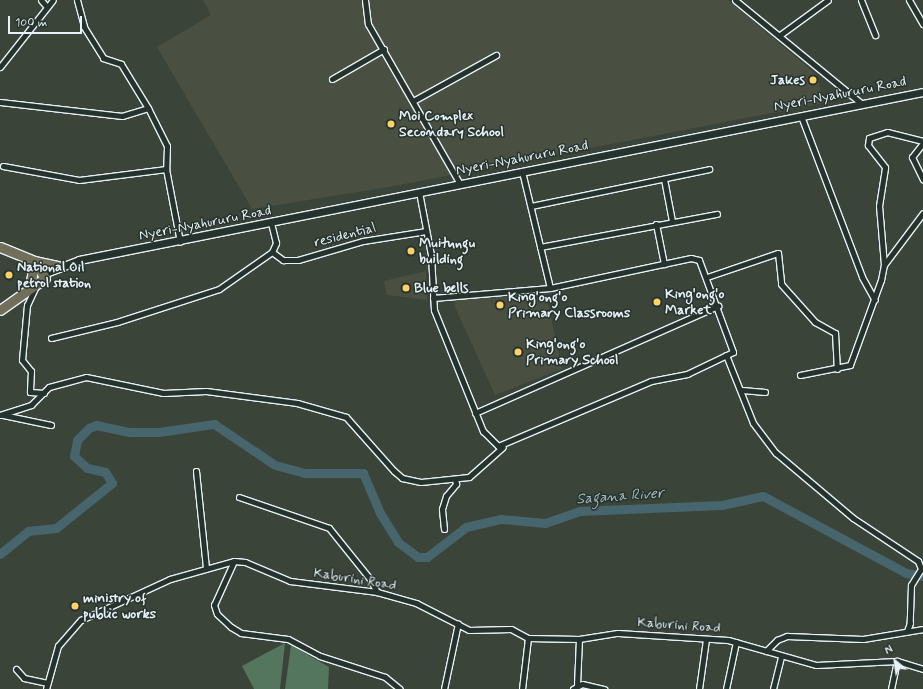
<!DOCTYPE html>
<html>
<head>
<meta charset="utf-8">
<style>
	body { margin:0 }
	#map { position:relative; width:923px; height:689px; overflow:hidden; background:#3b4439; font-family:Mynerve,sans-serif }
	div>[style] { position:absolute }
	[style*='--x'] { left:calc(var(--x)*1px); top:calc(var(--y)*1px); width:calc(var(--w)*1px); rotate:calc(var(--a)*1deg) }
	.built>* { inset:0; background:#494f41 }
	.green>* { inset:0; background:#54755e }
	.river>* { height:9px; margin:-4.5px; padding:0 4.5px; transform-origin:4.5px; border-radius:4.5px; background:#47656d }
	.roads { filter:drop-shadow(1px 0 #e8f1f8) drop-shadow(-1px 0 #e8f1f8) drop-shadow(0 1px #e8f1f8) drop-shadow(0 -1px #e8f1f8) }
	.minor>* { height:5px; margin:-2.5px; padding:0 2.5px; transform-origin:2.5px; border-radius:2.5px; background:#26332d }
	.secondary>* { height:7px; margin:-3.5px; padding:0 3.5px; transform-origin:3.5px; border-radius:3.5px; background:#26332d }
	.trunk>* { height:9px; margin:-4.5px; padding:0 4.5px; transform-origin:4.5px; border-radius:4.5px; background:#716e59 }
	.dots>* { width:11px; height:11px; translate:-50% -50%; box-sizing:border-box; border:2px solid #26332d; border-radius:50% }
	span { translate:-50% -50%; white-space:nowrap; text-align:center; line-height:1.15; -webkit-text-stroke:3px #26332d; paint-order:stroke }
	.poi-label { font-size:14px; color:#e8f1f8; font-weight:700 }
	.right { translate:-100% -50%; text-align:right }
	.left { translate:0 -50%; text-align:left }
	.street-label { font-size:14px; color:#e8f1f8 }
	.water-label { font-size:15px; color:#a8b9c0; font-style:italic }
	.north { position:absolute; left:875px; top:641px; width:40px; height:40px; -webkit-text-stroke:3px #26332d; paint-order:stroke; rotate:331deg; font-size:11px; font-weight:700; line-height:16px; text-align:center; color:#e8f1f8 }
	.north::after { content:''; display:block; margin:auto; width:14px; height:18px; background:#e8f1f8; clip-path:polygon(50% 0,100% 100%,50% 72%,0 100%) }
	.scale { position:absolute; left:8px; top:16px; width:74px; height:18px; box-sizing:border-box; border:2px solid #e8f1f8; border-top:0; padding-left:5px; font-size:12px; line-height:14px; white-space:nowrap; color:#e8f1f8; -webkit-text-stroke:3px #26332d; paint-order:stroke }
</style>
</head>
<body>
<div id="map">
	<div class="built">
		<div style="clip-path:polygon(203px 0,728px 0,817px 75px,824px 103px,389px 187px,252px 209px,157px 47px,211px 15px)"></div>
		<div style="clip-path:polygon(426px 271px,427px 300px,387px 295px,384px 281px)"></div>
		<div style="clip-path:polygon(546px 294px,562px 369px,495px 395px,455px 307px,455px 300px)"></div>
	</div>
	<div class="green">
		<div style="clip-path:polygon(285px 643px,280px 689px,254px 689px,242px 666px)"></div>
		<div style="clip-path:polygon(291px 645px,329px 667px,328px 689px,285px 689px)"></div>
	</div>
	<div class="river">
		<div style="--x:0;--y:554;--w:36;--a:-39"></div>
		<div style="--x:28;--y:531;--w:28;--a:-6"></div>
		<div style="--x:56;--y:528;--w:72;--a:-38.8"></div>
		<div style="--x:112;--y:483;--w:13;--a:-122"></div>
		<div style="--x:105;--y:472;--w:18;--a:-167"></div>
		<div style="--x:87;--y:468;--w:18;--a:-137"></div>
		<div style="--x:74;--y:456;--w:16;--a:-79"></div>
		<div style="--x:77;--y:440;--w:17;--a:-45"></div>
		<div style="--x:89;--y:428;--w:8;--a:-23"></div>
		<div style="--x:96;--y:425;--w:35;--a:12"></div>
		<div style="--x:130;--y:432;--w:29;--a:0"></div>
		<div style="--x:159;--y:432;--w:56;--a:-8.3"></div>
		<div style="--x:214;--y:424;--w:73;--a:33.9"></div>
		<div style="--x:275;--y:465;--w:31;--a:15"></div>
		<div style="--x:305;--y:473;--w:58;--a:0"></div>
		<div style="--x:363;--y:473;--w:43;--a:67"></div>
		<div style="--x:380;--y:513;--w:34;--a:58"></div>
		<div style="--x:398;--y:542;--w:25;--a:37"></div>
		<div style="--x:418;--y:557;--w:9;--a:0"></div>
		<div style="--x:427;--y:557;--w:49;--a:-37.6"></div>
		<div style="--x:466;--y:527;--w:36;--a:-13"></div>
		<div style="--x:501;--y:519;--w:44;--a:5.2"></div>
		<div style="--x:545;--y:523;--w:36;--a:-19"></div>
		<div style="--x:579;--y:511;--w:143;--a:-2.4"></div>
		<div style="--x:722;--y:505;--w:42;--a:-12.4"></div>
		<div style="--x:763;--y:496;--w:162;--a:28.3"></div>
		<div style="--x:906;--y:573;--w:17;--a:10"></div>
	</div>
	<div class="roads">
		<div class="minor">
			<div style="--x:41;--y:0;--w:9;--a:49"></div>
			<div style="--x:77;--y:0;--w:28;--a:75"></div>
			<div style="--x:84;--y:27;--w:36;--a:58"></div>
			<div style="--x:103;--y:58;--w:19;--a:18"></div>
			<div style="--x:121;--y:64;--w:52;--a:58.5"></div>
			<div style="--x:365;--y:0;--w:24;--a:83"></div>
			<div style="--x:368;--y:24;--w:185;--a:60.1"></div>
			<div style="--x:735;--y:0;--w:163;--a:39.3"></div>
			<div style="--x:861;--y:0;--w:38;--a:68"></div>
			<div style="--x:909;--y:0;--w:28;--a:60"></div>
			<div style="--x:780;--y:35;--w:59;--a:-36.1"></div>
			<div style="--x:0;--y:67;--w:85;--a:-51.7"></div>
			<div style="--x:332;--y:79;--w:60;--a:-30"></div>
			<div style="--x:413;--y:101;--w:95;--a:-29"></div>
			<div style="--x:0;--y:102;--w:123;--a:6.5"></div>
			<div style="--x:122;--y:116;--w:27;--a:-17"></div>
			<div style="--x:148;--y:108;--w:42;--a:63.4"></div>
			<div style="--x:167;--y:146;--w:23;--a:92"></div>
			<div style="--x:166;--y:169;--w:74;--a:79.1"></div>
			<div style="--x:801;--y:116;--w:172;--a:69.2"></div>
			<div style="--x:862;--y:277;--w:26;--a:61"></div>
			<div style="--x:923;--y:143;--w:18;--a:128"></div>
			<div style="--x:912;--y:157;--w:25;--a:64"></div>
			<div style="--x:3;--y:166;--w:77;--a:10.4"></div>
			<div style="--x:79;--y:180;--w:88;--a:-7.2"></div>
			<div style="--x:664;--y:179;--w:43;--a:79.2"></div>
			<div style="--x:419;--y:192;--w:64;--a:79.2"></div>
			<div style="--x:431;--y:255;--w:55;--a:86.9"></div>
			<div style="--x:434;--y:310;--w:131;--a:68"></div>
			<div style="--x:483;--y:431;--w:21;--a:45"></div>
			<div style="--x:498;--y:446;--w:166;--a:-23"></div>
			<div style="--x:651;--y:381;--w:37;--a:-11"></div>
			<div style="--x:687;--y:374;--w:51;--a:-25.6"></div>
			<div style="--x:733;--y:352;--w:98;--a:-110.3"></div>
			<div style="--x:699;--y:260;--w:8;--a:-166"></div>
			<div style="--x:691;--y:258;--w:144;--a:168"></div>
			<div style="--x:550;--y:288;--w:120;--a:-103.5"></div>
			<div style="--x:531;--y:206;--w:182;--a:-11.7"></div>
			<div style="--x:656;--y:224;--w:41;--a:78.7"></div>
			<div style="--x:540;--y:247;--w:180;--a:-10.6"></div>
			<div style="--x:272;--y:252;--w:14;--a:36"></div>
			<div style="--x:283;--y:260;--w:15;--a:0"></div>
			<div style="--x:298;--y:260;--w:68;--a:-16.3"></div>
			<div style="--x:363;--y:241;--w:64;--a:-9"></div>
			<div style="--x:884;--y:265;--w:65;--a:-53.1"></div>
			<div style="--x:707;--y:277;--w:75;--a:-18.7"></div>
			<div style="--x:778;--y:253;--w:31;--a:84"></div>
			<div style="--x:781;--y:284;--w:51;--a:48.2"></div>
			<div style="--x:815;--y:322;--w:23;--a:29"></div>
			<div style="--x:835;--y:333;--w:36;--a:87"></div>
			<div style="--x:36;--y:286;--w:21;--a:115"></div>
			<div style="--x:27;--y:305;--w:55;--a:95.2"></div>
			<div style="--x:22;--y:360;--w:14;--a:51"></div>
			<div style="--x:31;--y:371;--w:21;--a:93"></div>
			<div style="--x:30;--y:392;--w:14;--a:4"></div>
			<div style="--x:433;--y:298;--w:117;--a:-4.9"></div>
			<div style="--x:51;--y:338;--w:68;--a:-13.6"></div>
			<div style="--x:117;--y:322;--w:107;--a:-17.9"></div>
			<div style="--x:219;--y:289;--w:65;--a:-34.9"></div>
			<div style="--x:272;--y:252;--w:10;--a:-66"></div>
			<div style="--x:276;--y:243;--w:21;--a:-104"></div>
			<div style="--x:726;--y:355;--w:73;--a:68.3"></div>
			<div style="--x:753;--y:423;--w:38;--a:53"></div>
			<div style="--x:776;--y:453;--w:101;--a:40.2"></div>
			<div style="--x:853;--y:518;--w:78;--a:33.5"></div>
			<div style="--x:918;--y:561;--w:9;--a:69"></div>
			<div style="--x:921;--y:569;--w:19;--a:122"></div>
			<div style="--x:911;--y:585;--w:38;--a:92"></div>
			<div style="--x:910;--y:623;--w:9;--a:111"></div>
			<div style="--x:800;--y:375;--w:51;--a:-11.3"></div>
			<div style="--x:850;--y:365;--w:90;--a:-70"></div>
			<div style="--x:881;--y:280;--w:15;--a:-79"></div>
			<div style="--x:884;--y:265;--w:59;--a:-94.8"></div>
			<div style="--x:879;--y:206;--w:39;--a:-81"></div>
			<div style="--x:885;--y:167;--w:28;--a:-128"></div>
			<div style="--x:868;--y:145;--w:7;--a:-82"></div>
			<div style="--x:869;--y:138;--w:19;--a:-18"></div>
			<div style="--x:887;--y:132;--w:37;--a:14"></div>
			<div style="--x:742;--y:390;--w:23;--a:5"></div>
			<div style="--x:475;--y:413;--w:266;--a:-23.8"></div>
			<div style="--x:0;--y:415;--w:33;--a:-18"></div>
			<div style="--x:31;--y:405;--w:25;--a:-45"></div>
			<div style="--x:49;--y:387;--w:38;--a:-15"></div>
			<div style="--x:86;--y:377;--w:79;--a:11.7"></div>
			<div style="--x:163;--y:393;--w:43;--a:-2.7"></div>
			<div style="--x:206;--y:391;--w:92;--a:7.5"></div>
			<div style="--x:297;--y:403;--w:51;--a:15.9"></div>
			<div style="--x:346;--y:417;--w:72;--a:48.4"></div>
			<div style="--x:394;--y:471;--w:11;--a:41"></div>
			<div style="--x:402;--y:478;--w:19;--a:12"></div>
			<div style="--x:421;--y:482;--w:48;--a:-5.9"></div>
			<div style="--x:469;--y:477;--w:45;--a:-41.4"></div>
			<div style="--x:3;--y:415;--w:49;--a:11.8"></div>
			<div style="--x:196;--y:471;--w:98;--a:84.1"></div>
			<div style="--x:239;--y:497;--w:95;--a:19"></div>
			<div style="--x:329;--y:528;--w:65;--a:51.2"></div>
			<div style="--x:370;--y:579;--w:15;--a:62"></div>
			<div style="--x:444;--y:529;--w:20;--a:-96"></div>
			<div style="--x:442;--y:509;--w:14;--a:-73"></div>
			<div style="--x:446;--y:496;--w:16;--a:-50"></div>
			<div style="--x:456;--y:484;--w:5;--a:-101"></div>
			<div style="--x:234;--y:561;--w:48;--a:114.4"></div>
			<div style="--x:214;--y:605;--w:9;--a:72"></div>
			<div style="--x:217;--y:614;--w:19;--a:43"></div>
			<div style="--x:231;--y:627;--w:12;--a:31"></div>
			<div style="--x:241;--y:633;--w:47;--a:7.3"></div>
			<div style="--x:288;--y:639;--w:36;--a:28"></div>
			<div style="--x:320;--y:656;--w:68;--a:17.9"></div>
			<div style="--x:385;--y:677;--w:19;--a:39"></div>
			<div style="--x:766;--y:651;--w:16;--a:-45"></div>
			<div style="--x:777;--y:640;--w:11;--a:-22"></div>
			<div style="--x:787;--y:636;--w:76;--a:2.3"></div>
			<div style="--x:863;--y:639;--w:61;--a:-9.5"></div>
			<div style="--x:16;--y:669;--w:12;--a:48"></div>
			<div style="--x:24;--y:678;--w:24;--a:12"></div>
			<div style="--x:577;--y:685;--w:46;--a:-87.5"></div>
			<div style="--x:46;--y:689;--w:45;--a:-74.4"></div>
			<div style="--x:58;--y:646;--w:35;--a:-49"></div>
			<div style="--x:81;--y:620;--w:98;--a:-24.7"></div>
			<div style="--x:170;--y:579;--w:66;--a:-15.7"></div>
			<div style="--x:234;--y:561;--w:11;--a:5"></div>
			<div style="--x:245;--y:562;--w:49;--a:22.9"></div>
			<div style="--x:290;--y:581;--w:88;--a:7.2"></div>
			<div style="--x:377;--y:592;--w:41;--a:15.8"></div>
			<div style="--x:416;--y:603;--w:59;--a:27"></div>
			<div style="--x:469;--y:630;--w:42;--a:-1.4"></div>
			<div style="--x:511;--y:629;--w:19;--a:28"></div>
			<div style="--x:528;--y:638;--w:51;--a:1.1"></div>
			<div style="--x:579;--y:639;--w:39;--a:-9"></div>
			<div style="--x:618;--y:633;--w:110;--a:3.6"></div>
			<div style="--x:728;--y:640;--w:91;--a:15.9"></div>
			<div style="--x:816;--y:665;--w:81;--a:-2.8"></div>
			<div style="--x:897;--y:661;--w:27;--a:17"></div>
			<div style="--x:444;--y:689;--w:67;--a:-78"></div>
			<div style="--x:522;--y:689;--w:51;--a:-83.3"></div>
			<div style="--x:573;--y:689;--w:10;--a:-29"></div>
			<div style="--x:582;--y:684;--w:23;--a:13"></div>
			<div style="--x:699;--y:689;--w:50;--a:-82"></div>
			<div style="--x:726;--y:689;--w:48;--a:-78"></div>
			<div style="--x:773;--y:689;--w:34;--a:-76"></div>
			<div style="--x:891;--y:689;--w:29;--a:-78"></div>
		</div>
		<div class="secondary">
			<div style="--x:43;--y:274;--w:39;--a:-21"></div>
			<div style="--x:79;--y:260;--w:861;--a:-11.26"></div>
		</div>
		<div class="trunk">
			<div style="--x:0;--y:247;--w:37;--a:22"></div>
			<div style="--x:34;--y:261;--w:20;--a:57"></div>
			<div style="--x:45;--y:278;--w:55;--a:144.6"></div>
			<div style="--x:27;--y:261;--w:9;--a:49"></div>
			<div style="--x:33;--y:268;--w:14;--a:98"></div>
			<div style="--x:34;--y:261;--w:25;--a:12"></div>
		</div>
	</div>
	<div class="dots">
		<div style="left:813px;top:80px;background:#ffd166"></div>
		<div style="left:391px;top:124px;background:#ffd166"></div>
		<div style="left:411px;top:251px;background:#ffd166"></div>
		<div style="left:9px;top:275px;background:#ffd166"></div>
		<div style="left:406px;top:288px;background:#ffd166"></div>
		<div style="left:657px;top:302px;background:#ffd166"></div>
		<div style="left:500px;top:305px;background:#ffd166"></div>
		<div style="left:518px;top:352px;background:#ffd166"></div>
		<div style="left:75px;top:606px;background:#ffd166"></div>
	</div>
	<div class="poi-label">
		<span class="right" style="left:805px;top:80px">Jakes</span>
		<span class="left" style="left:399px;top:124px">Moi Complex<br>Secondary School</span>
		<span class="left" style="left:419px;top:251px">Muitungu<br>building</span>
		<span class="left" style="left:17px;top:275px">National Oil<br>petrol station</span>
		<span class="left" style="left:414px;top:288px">Blue bells</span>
		<span class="left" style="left:665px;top:302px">King'ong'o<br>Market</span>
		<span class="left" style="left:508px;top:305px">King'ong'o<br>Primary Classrooms</span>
		<span class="left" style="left:526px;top:352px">King'ong'o<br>Primary School</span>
		<span class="left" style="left:83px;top:606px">ministry of<br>public works</span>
	</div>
	<div class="street-label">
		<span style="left:840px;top:94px;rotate:-11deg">Nyeri-Nyahururu Road</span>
		<span style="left:522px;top:158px;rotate:-11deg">Nyeri-Nyahururu Road</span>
		<span style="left:205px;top:223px;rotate:-11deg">Nyeri-Nyahururu Road</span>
		<span style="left:345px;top:235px;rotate:-14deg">residential</span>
		<span style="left:355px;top:579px;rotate:9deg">Kaburini Road</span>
		<span style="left:679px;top:625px;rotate:4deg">Kaburini Road</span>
	</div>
	<div class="water-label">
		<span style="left:620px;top:497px;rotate:-4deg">Sagana River</span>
	</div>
	<div class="north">N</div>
	<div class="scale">100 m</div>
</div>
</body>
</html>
